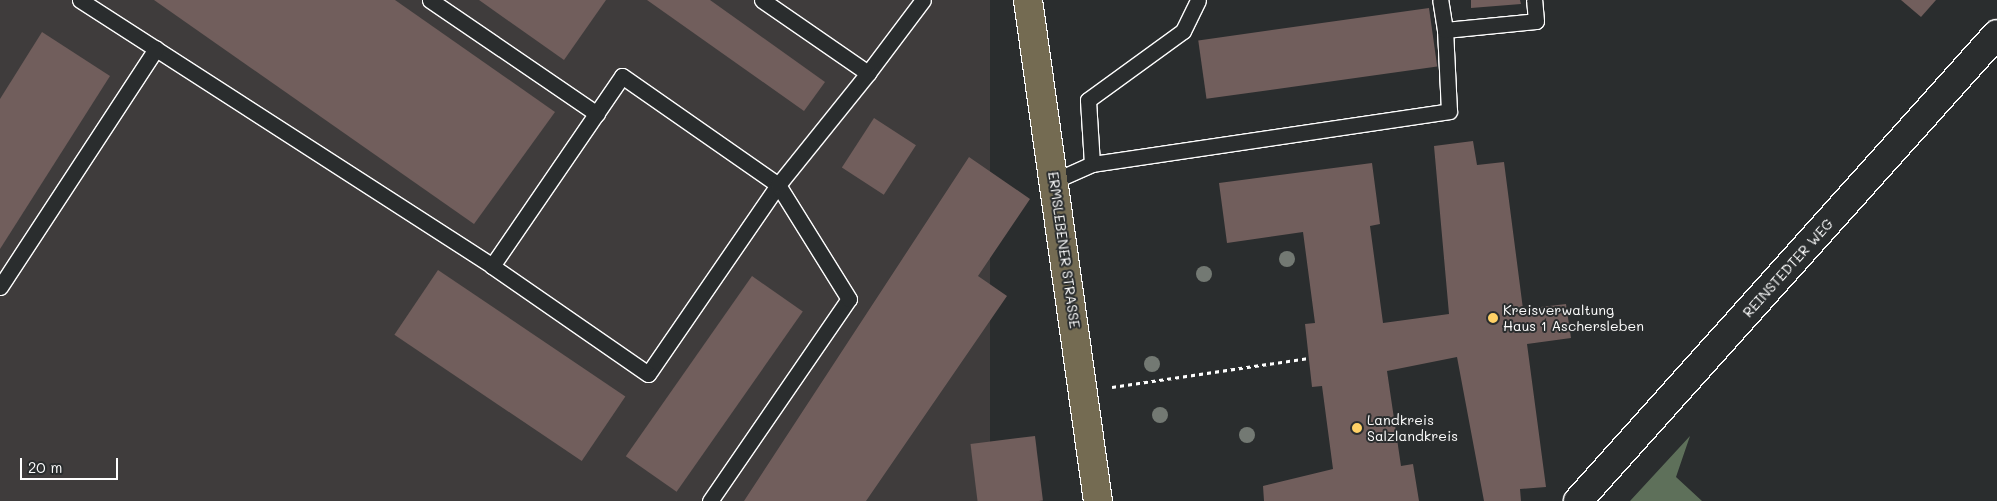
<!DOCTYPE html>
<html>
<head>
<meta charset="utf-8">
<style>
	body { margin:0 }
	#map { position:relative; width:1997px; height:501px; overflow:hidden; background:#2a2d2e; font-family:Mali,sans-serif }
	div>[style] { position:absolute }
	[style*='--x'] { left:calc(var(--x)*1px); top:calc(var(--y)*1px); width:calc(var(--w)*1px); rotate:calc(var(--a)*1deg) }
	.built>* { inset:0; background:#3f3c3c; transform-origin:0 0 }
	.green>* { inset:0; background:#5e705a }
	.building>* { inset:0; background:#715e5c; transform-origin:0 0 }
	.path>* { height:3px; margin-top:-1.5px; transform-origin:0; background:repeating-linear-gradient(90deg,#fff 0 4px,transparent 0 8px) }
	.roads { filter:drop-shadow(1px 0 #fff) drop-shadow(-1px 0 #fff) drop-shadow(0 1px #fff) drop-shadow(0 -1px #fff) }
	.service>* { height:15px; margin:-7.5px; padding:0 7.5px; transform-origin:7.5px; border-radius:7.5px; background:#2a2d2e }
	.minor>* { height:28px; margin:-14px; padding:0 14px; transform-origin:14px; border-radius:14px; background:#2a2d2e }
	.primary>* { height:28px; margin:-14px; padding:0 14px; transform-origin:14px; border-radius:14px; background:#746b52 }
	.trees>* { width:16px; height:16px; margin:-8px; border-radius:50%; background:#737973 }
	.dots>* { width:14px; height:14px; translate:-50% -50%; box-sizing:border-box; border:2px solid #2a2d2e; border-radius:50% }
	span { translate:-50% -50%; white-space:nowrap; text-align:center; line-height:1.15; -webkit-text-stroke:4px #2a2d2e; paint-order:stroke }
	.street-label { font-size:14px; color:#fff }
	.poi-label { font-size:14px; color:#fff }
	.left { translate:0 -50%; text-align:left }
	.scale { position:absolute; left:20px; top:458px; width:98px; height:22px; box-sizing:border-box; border:2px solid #fff; border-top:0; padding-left:6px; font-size:15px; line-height:18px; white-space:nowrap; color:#fff; -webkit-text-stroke:4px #2a2d2e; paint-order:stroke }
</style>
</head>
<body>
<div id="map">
	<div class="built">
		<div style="left:0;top:0;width:990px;height:501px"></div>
	</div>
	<div class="green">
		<div style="clip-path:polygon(1690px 436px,1676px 477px,1702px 501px,1630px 501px)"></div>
	</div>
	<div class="building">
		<div style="clip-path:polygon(154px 0,395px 0,555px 112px,474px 224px)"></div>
		<div style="clip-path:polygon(479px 0,606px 0,564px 60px)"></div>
		<div style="clip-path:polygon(647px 0,710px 0,825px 82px,804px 111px)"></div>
		<div style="clip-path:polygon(1471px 0,1520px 0,1521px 4px,1471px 8px)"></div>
		<div style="clip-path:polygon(1901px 0,1936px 0,1921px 17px)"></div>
		<div style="left:1429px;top:8px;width:59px;height:233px;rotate:82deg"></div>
		<div style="clip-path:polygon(42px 32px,110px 76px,0 249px,0 99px)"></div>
		<div style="left:874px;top:118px;width:50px;height:59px;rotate:33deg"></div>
		<div style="clip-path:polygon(1473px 141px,1477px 165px,1504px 162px,1523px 309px,1566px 304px,1571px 338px,1527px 344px,1546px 487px,1520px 489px,1521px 501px,1484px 501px,1457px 357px,1387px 371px,1401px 466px,1413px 464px,1419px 501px,1264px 501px,1263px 486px,1333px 469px,1322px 386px,1312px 387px,1305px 324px,1315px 323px,1303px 232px,1227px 243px,1219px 183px,1372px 163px,1380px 224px,1370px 226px,1383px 323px,1449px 314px,1434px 146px)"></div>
		<div style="clip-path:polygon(969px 157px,1030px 199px,978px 276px,1007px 296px,866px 501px,744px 501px)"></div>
		<div style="left:438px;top:270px;width:226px;height:78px;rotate:34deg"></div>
		<div style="left:752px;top:276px;width:62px;height:220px;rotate:35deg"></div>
		<div style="left:1035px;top:436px;width:65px;height:65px;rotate:83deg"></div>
	</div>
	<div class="path">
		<div style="--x:1112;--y:387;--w:199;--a:-8.4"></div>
	</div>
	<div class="roads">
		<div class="service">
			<div style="--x:80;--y:0;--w:490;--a:32.8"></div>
			<div style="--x:430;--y:0;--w:202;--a:34.3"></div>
			<div style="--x:762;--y:0;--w:129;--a:34.6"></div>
			<div style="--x:868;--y:73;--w:91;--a:-53"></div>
			<div style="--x:1445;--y:30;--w:91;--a:-5.6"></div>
			<div style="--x:1536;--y:21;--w:21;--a:-95"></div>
			<div style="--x:622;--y:76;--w:190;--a:34.9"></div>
			<div style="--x:778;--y:185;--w:229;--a:124.5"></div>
			<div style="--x:648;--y:374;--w:190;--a:-145.3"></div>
			<div style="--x:492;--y:266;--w:230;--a:-55.6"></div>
			<div style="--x:1092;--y:164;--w:64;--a:-93.6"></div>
			<div style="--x:1088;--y:100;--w:117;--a:-36"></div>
			<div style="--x:1183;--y:31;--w:34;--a:-64"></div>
			<div style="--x:1054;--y:181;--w:42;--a:-24.1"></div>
			<div style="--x:1092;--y:164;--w:361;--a:-8.4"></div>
			<div style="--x:1449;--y:111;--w:81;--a:-92.8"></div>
			<div style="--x:1445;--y:30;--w:30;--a:-99"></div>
			<div style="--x:0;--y:287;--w:285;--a:-56.8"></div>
			<div style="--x:710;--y:501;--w:245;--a:-55.5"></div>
			<div style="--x:849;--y:299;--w:134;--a:-121.9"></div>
			<div style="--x:778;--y:185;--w:144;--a:-51.2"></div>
		</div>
		<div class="minor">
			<div style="--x:1578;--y:501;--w:627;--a:-48.1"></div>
		</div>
		<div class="primary">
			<div style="--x:1028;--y:0;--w:506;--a:82.05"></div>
		</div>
	</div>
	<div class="trees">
		<div style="left:1287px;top:259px"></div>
		<div style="left:1204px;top:274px"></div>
		<div style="left:1152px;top:364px"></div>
		<div style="left:1160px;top:415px"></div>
		<div style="left:1247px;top:435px"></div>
	</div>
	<div class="dots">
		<div style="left:1493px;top:318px;background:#ffd166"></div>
		<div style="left:1357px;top:428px;background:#ffd166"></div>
	</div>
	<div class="street-label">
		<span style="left:1064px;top:250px;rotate:82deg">ERMSLEBENER STRASSE</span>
		<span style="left:1788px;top:268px;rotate:-48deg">REINSTEDTER WEG</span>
	</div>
	<div class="poi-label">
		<span class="left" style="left:1503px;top:318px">Kreisverwaltung<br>Haus 1 Aschersleben</span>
		<span class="left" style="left:1367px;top:428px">Landkreis<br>Salzlandkreis</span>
	</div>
	<div class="scale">20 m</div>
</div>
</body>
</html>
